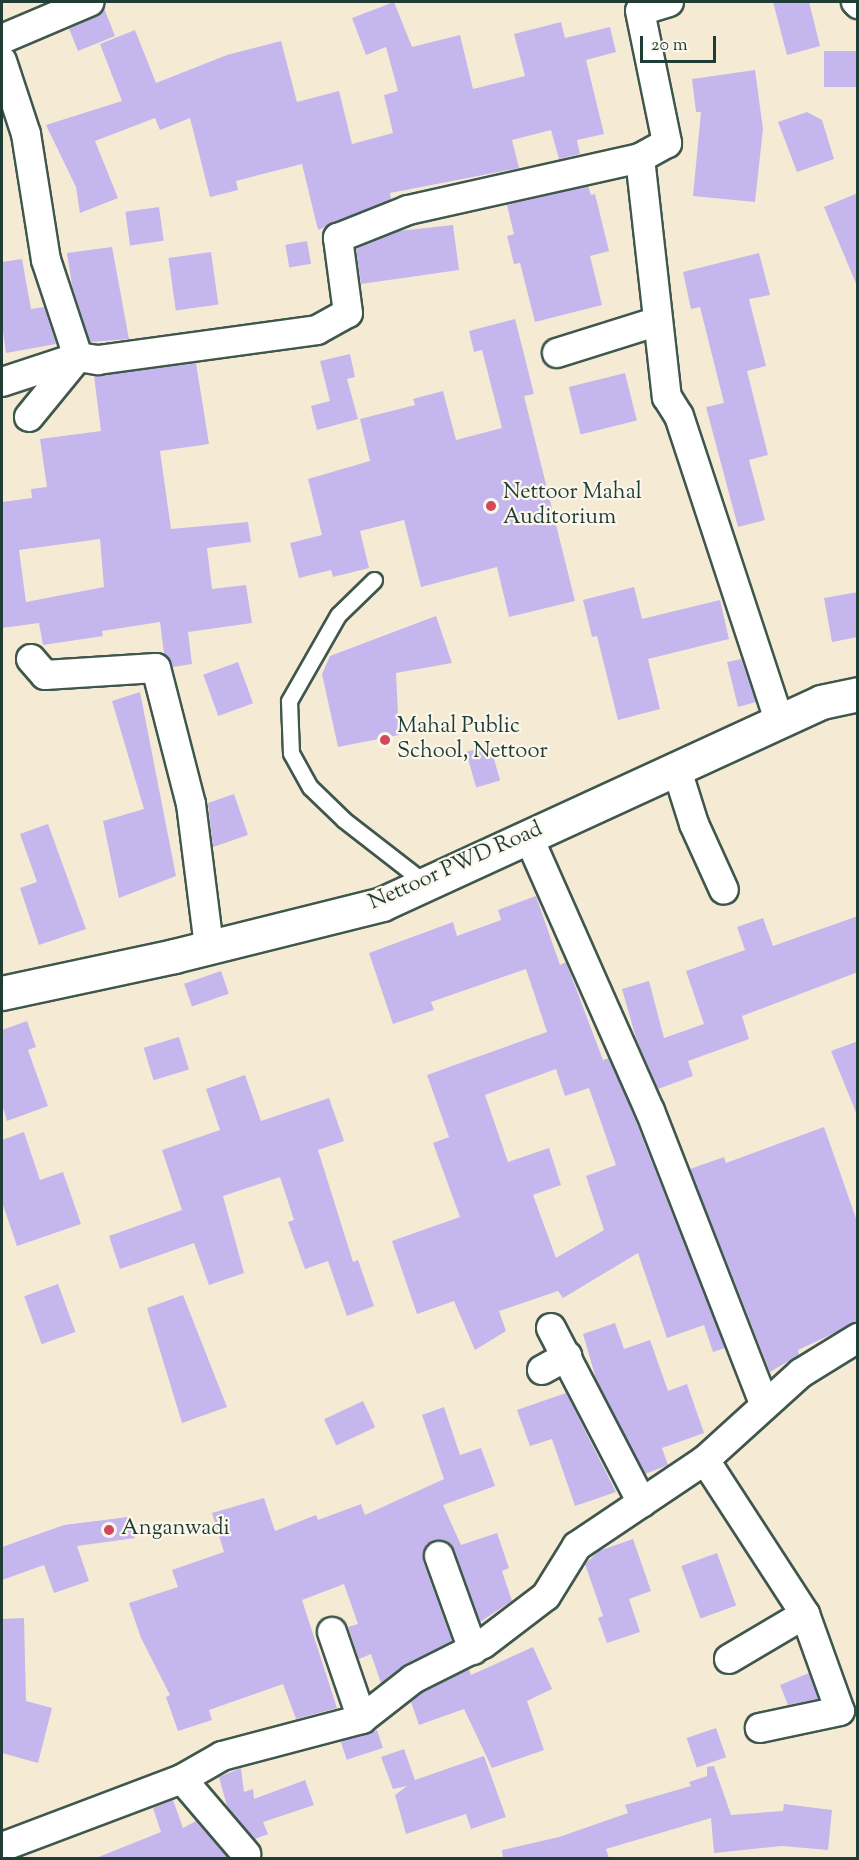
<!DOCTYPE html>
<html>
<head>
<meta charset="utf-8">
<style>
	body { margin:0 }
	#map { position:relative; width:859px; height:1860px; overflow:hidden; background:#f5ebd5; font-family:"Sorts Mill Goudy",serif }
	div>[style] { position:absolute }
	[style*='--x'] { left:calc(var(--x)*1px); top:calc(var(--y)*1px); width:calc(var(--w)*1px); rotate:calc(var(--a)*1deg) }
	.building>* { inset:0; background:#c5b7ee; transform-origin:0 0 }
	.roads { filter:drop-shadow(2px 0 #3f574c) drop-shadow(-2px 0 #3f574c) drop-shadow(0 2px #3f574c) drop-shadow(0 -2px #3f574c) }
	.service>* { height:15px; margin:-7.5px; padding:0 7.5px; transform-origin:7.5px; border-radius:7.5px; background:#fff }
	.minor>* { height:28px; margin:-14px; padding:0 14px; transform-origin:14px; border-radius:14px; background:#fff }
	.tertiary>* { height:33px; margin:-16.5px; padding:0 16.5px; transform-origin:16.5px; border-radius:16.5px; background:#fff }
	.dots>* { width:16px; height:16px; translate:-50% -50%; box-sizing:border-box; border:3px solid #fbf7ec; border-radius:50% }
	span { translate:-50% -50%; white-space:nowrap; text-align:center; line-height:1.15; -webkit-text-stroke:4.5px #fbf7ec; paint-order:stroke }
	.poi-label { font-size:22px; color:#1f3d34 }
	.left { translate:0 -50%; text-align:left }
	.street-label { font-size:22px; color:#1f3d34 }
	.frame { position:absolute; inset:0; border:3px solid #1f3d34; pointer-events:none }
	.scale { position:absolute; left:640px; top:36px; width:76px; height:27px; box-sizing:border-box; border:3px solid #1f3d34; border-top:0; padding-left:8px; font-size:18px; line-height:21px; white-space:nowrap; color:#1f3d34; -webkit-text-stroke:4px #fbf7ec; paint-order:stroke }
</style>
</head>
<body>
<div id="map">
	<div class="building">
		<div style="clip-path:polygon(394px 2px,412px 47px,460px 35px,473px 89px,525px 76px,514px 34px,561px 22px,565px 38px,610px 27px,616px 52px,586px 60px,604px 134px,577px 140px,580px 154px,559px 159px,551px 130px,512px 140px,519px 168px,390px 193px,391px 199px,318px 230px,302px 164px,236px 181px,238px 190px,210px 197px,190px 118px,160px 130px,155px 118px,95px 141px,118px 198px,80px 213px,76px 187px,46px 125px,122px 101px,100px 44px,135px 30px,156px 83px,227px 55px,281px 41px,297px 102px,339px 91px,352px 144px,393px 133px,384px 95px,398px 91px,386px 47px,366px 55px,352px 18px)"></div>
		<div style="clip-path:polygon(773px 2px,809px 2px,820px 46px,787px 55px)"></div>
		<div style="clip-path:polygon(104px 8px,115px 36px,78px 51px,69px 29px,95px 17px)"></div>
		<div style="left:858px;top:51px;width:36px;height:34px;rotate:90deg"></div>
		<div style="clip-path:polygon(755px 70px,763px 129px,755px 202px,693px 196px,701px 112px,696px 112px,692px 79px)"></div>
		<div style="clip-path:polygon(807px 112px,822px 120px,834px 159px,797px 172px,778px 122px)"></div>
		<div style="clip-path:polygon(588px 186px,591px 195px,595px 194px,609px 251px,590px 256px,602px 305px,535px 322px,520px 263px,514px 264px,507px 236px,514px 234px,507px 205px)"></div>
		<div style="clip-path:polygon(858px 193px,858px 286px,857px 286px,824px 207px)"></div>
		<div style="left:159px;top:207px;width:34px;height:34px;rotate:82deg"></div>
		<div style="clip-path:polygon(453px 225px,459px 270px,361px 284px,356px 249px,399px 231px)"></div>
		<div style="left:307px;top:241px;width:23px;height:22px;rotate:80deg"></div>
		<div style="clip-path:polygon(112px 247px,129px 339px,90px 342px,72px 285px,67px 253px)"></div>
		<div style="left:211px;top:252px;width:53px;height:43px;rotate:82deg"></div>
		<div style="clip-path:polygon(759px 253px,770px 295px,749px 299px,766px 366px,747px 371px,768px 455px,749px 460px,765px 520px,738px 527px,706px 407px,724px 403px,700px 307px,691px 309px,683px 272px)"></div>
		<div style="clip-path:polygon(22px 259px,31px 309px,44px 307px,56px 344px,6px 353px,2px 323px,2px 262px)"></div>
		<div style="clip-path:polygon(515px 319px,534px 394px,524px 396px,575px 601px,509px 617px,497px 567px,421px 587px,404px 520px,360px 531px,369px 568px,333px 577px,331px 570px,299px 578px,290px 543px,322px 535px,308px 479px,370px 461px,360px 419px,415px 405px,413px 399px,443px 391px,456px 440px,502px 428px,482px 350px,474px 352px,469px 331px)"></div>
		<div style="clip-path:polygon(350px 354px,355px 377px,347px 379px,358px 419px,317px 430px,311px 406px,330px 401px,320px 361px)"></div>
		<div style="clip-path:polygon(evenodd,196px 363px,209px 444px,160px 451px,171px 529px,248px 522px,251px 542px,207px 548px,212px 589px,246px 585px,252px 623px,188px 632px,192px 664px,173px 667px,164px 654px,160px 622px,102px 631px,103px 636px,43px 645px,39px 623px,2px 628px,2px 502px,32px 498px,31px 489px,47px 487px,40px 439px,101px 431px,94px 376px,196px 363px,100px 539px,104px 587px,26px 602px,19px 550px,100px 539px)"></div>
		<div style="left:625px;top:373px;width:49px;height:58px;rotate:76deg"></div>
		<div style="clip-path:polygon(634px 587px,642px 619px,720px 600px,729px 639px,648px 659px,660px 709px,618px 720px,597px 636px,592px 637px,583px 600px)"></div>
		<div style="clip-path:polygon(858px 592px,858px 637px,832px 642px,824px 598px)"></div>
		<div style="clip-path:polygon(436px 616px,452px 663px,396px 673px,399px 735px,338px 747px,322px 674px,330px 656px)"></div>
		<div style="clip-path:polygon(741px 659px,756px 702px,738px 707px,727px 662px)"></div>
		<div style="left:238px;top:662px;width:44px;height:37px;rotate:70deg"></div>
		<div style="clip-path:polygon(140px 692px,176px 876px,119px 898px,103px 821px,144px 809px,112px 701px)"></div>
		<div style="left:490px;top:745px;width:37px;height:25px;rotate:74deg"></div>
		<div style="clip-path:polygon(234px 794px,248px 835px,213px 847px,208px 803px)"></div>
		<div style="clip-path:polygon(48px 824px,86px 929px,39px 945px,20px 888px,37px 882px,20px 834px)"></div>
		<div style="clip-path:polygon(evenodd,536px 896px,560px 965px,566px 962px,603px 1060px,609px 1058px,633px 1114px,725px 1348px,713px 1352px,704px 1325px,667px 1338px,638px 1253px,563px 1298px,558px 1291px,499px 1311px,506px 1331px,475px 1350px,454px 1301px,417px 1314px,392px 1241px,460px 1217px,433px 1143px,449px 1137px,427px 1075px,547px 1032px,526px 969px,431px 1002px,434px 1010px,393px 1024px,369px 953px,453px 922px,457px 936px,501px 920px,498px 910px,536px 896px,556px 1069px,565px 1096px,589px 1088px,616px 1165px,586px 1176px,604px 1230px,556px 1258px,533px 1195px,561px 1185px,549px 1148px,508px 1162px,485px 1095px,556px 1069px)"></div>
		<div style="clip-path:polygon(858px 916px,858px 972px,742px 1016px,749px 1039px,688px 1061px,693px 1076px,658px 1089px,636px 1038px,622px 989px,649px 981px,664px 1038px,704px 1024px,686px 971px,745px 950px,737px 927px,763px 918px,773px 946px)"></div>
		<div style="left:221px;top:971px;width:24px;height:39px;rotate:71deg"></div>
		<div style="clip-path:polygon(27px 1021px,36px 1047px,28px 1050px,48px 1106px,7px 1121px,2px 1104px,2px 1030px)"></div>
		<div style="left:179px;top:1037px;width:34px;height:37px;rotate:73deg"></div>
		<div style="clip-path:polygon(858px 1041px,858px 1115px,857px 1115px,831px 1051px)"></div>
		<div style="clip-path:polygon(245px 1075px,261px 1121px,329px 1098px,344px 1141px,318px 1150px,353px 1262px,358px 1260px,374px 1306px,347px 1316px,328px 1261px,305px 1269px,288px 1222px,294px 1220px,280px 1177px,223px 1196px,244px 1273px,209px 1285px,194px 1243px,120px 1269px,109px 1236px,182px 1210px,162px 1150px,220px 1130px,206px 1089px)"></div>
		<div style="clip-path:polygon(824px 1127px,858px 1224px,858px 1322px,798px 1350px,799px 1355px,770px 1372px,690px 1169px,724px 1157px,726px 1163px)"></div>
		<div style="clip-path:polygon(24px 1132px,40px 1180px,63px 1172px,81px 1224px,17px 1246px,2px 1202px,2px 1140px)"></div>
		<div style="left:58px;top:1284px;width:51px;height:36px;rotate:70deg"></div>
		<div style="clip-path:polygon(183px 1295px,227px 1407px,182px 1423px,147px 1308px)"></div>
		<div style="clip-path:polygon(615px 1323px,624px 1349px,650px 1340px,668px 1391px,687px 1384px,704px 1433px,662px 1448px,668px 1465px,645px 1474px,597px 1382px,583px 1334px)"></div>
		<div style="clip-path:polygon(566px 1393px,616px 1492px,575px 1506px,552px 1439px,530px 1446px,517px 1410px)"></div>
		<div style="left:363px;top:1401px;width:29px;height:43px;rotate:65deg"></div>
		<div style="clip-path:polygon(444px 1407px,460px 1455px,481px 1448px,495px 1486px,443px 1505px,461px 1545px,497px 1533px,509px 1568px,502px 1571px,512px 1601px,480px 1622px,454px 1550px,442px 1540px,433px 1541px,426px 1546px,423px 1561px,452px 1641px,406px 1664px,381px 1683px,371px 1654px,359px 1659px,348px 1627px,358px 1624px,344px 1584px,302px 1600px,337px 1708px,296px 1719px,283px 1684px,209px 1710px,212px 1720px,178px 1731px,166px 1697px,170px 1695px,141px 1638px,129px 1603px,178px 1587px,172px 1570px,224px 1552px,212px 1513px,264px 1498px,275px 1531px,316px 1515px,318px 1520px,361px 1504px,365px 1515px,444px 1479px,422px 1415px)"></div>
		<div style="clip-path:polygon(128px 1517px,135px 1538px,77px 1546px,89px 1581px,54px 1593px,44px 1565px,2px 1580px,2px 1547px,64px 1525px)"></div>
		<div style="clip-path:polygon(633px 1539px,651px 1591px,629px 1599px,640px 1632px,607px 1643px,598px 1618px,603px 1616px,585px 1564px,599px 1551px)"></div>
		<div style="left:717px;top:1553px;width:56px;height:38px;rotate:70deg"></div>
		<div style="clip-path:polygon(24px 1618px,26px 1701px,52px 1708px,38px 1763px,2px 1753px,2px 1619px)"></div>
		<div style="clip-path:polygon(533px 1647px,552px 1689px,527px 1701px,544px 1750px,492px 1768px,464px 1709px,419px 1725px,411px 1702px,422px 1693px,469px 1669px,471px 1675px)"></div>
		<div style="clip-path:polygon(809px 1673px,818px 1699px,788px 1705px,780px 1685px)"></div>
		<div style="left:716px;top:1728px;width:31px;height:31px;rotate:71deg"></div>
		<div style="left:377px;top:1730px;width:19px;height:38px;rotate:72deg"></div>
		<div style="clip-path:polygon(404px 1749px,415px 1780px,484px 1756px,506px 1817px,471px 1829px,466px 1814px,406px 1834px,395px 1795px,407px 1786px,393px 1789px,381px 1757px)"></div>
		<div style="clip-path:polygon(714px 1766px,731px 1815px,783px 1811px,784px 1804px,832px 1810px,828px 1850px,782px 1846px,714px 1853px,711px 1818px,606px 1849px,609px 1858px,503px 1858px,502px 1850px,559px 1837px,628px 1813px,625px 1805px,691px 1786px,689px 1782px,707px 1776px,707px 1767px)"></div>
		<div style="clip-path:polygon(241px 1768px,244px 1792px,253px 1789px,254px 1799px,305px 1780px,314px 1805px,263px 1822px,268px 1834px,255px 1839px,227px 1806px,219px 1777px)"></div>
		<div style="clip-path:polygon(173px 1800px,183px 1828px,196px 1821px,228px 1858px,96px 1858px,161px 1832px,153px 1808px)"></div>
	</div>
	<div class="roads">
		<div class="service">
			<div style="--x:374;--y:580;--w:50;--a:135.8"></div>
			<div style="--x:338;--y:615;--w:99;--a:119.7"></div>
			<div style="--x:289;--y:701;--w:52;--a:87.8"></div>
			<div style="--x:291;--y:753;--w:39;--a:61"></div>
			<div style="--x:310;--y:787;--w:47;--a:44.1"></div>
			<div style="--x:344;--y:820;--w:101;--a:37.8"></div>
		</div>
		<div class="minor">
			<div style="--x:669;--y:2;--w:30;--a:163"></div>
			<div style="--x:640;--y:11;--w:135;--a:78.4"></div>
			<div style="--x:667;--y:143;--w:31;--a:151"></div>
			<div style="--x:640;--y:158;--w:241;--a:83.6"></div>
			<div style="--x:667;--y:397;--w:22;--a:58"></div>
			<div style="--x:679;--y:416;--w:323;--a:71.8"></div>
			<div style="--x:856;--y:2;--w:3;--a:45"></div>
			<div style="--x:2;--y:39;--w:95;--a:-23"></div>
			<div style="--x:2;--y:61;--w:77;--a:71.8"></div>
			<div style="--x:26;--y:134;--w:128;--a:81"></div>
			<div style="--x:46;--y:260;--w:102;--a:71.7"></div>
			<div style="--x:78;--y:357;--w:80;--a:161.8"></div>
			<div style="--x:557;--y:353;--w:104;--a:-17.4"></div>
			<div style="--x:29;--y:417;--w:77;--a:-50.8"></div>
			<div style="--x:78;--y:357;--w:20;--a:9"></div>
			<div style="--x:98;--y:360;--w:221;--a:-7.8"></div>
			<div style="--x:317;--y:330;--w:35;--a:-29"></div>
			<div style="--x:348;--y:313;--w:76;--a:-97.6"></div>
			<div style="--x:338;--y:238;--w:75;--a:-21.8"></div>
			<div style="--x:408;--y:210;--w:238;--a:-12.6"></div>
			<div style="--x:31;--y:659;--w:21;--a:49"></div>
			<div style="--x:45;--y:675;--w:111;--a:-3.6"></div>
			<div style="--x:156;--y:668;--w:140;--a:75.6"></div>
			<div style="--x:191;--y:804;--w:144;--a:82.8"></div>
			<div style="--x:677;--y:770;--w:57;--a:72.5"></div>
			<div style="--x:694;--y:824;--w:72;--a:65.6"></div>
			<div style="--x:528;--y:836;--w:301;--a:66.1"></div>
			<div style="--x:650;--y:1111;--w:313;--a:68.7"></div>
			<div style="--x:551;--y:1328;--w:197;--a:62.5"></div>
			<div style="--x:542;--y:1370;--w:29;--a:-29"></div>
			<div style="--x:705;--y:1460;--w:184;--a:57"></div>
			<div style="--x:805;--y:1614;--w:103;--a:70.2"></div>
			<div style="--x:840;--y:1711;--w:82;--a:168"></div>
			<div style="--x:439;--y:1556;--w:100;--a:70.1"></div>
			<div style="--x:332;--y:1632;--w:92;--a:71"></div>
			<div style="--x:729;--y:1659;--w:88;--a:-30.6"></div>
			<div style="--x:182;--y:1779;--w:99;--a:49.5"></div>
			<div style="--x:2;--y:1847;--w:192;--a:-20.7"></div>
			<div style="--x:182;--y:1779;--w:46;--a:-29.9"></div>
			<div style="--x:222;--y:1756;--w:145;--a:-14.8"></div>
			<div style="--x:362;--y:1719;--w:65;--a:-38.1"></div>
			<div style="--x:413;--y:1679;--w:78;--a:-26.6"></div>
			<div style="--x:483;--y:1644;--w:79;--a:-37.3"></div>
			<div style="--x:546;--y:1596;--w:59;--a:-58.2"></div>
			<div style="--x:577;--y:1546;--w:154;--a:-33.9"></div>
			<div style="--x:705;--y:1460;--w:130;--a:-42.2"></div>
			<div style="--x:801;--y:1373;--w:67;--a:-31.6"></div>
		</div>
		<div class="tertiary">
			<div style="--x:2;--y:993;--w:176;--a:-12.1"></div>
			<div style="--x:174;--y:956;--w:214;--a:-14"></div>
			<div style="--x:382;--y:904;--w:483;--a:-24.7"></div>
			<div style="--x:821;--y:702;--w:38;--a:-12"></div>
		</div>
	</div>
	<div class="dots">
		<div style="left:491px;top:506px;background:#d1495b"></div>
		<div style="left:385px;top:740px;background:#d1495b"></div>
		<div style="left:109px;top:1530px;background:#d1495b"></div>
	</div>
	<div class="poi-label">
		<span class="left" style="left:503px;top:506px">Nettoor Mahal<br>Auditorium</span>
		<span class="left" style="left:397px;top:740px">Mahal Public<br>School, Nettoor</span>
		<span class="left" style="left:121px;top:1530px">Anganwadi</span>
	</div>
	<div class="street-label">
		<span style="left:456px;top:867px;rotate:-24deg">Nettoor PWD Road</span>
	</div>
	<div class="frame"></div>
	<div class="scale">20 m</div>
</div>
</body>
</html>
